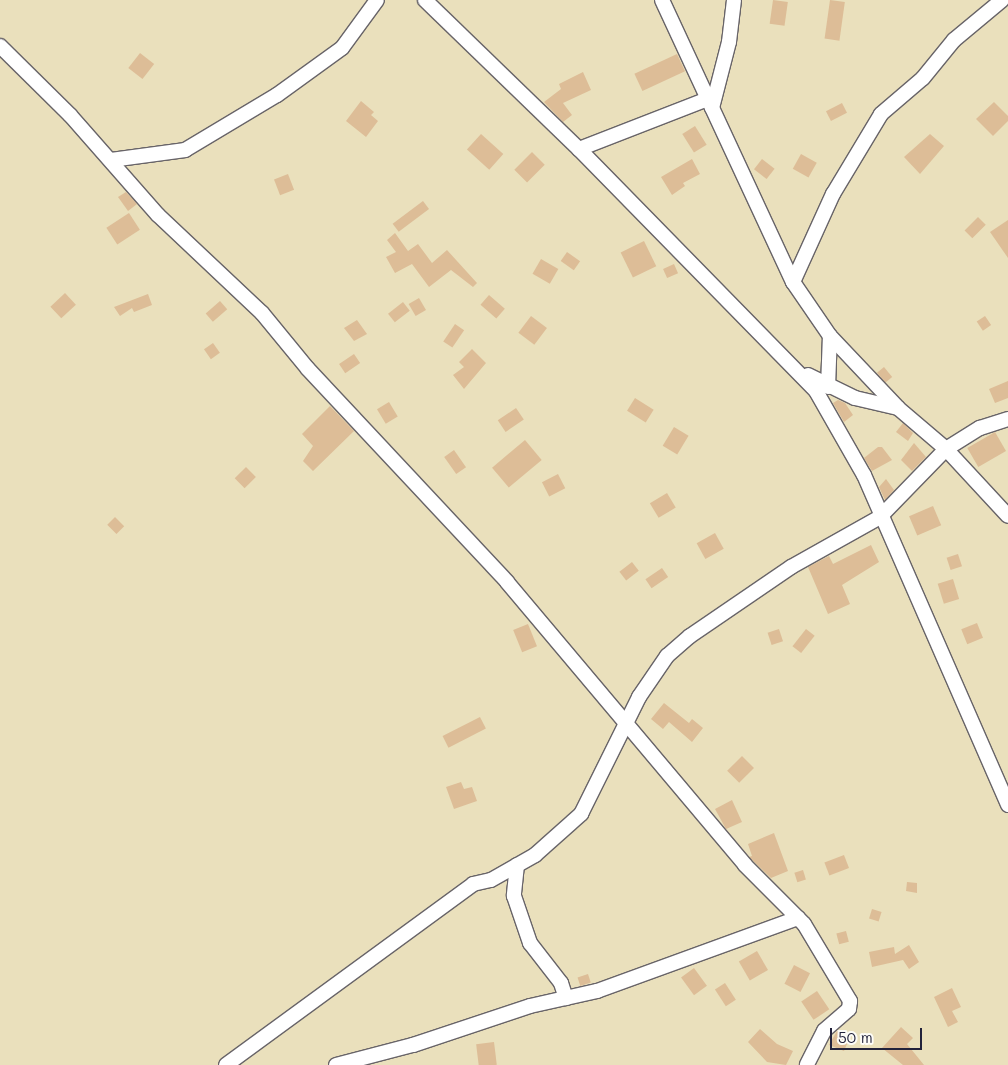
<!DOCTYPE html>
<html>
<head>
<meta charset="utf-8">
<style>
	body { margin:0 }
	#map { position:relative; width:1008px; height:1065px; overflow:hidden; background:#eae0bc; font-family:Mali,sans-serif }
	div>[style] { position:absolute }
	[style*='--x'] { left:calc(var(--x)*1px); top:calc(var(--y)*1px); width:calc(var(--w)*1px); rotate:calc(var(--a)*1deg) }
	.building>* { inset:0; background:#ddbd97; transform-origin:0 0 }
	.roads { filter:drop-shadow(1px 0 #686468) drop-shadow(-1px 0 #686468) drop-shadow(0 1px #686468) drop-shadow(0 -1px #686468) }
	.minor>* { height:14px; margin:-7px; padding:0 7px; transform-origin:7px; border-radius:7px; background:#fff }
	span { translate:-50% -50%; white-space:nowrap; text-align:center; line-height:1.15; -webkit-text-stroke:5px #fdfcf7; paint-order:stroke }
	.scale { position:absolute; left:830px; top:1028px; width:92px; height:22px; box-sizing:border-box; border:2px solid #22223b; border-top:0; padding-left:6px; font-size:15px; line-height:18px; white-space:nowrap; color:#22223b; -webkit-text-stroke:4px #fdfcf7; paint-order:stroke }
</style>
</head>
<body>
<div id="map">
	<div class="building">
		<div style="left:773px;top:0;width:15px;height:24px;rotate:8deg"></div>
		<div style="left:830px;top:0;width:15px;height:39px;rotate:8deg"></div>
		<div style="left:140px;top:53px;width:18px;height:19px;rotate:38deg"></div>
		<div style="left:677px;top:54px;width:19px;height:47px;rotate:65deg"></div>
		<div style="clip-path:polygon(583px 72px,591px 90px,563px 103px,572px 115px,563px 122px,544px 102px,561px 89px,559px 84px)"></div>
		<div style="clip-path:polygon(361px 101px,374px 112px,371px 115px,378px 121px,366px 137px,346px 121px)"></div>
		<div style="clip-path:polygon(994px 102px,1008px 116px,1008px 121px,993px 136px,976px 119px)"></div>
		<div style="left:842px;top:103px;width:11px;height:18px;rotate:63deg"></div>
		<div style="left:695px;top:126px;width:22px;height:15px;rotate:58deg"></div>
		<div style="left:481px;top:134px;width:30px;height:21px;rotate:42deg"></div>
		<div style="clip-path:polygon(930px 134px,944px 146px,920px 174px,904px 157px)"></div>
		<div style="left:532px;top:152px;width:18px;height:25px;rotate:45deg"></div>
		<div style="left:801px;top:154px;width:18px;height:17px;rotate:29deg"></div>
		<div style="clip-path:polygon(692px 159px,700px 174px,683px 183px,685px 186px,672px 195px,661px 177px)"></div>
		<div style="left:762px;top:159px;width:16px;height:13px;rotate:38deg"></div>
		<div style="left:288px;top:174px;width:17px;height:15px;rotate:69deg"></div>
		<div style="clip-path:polygon(126px 192px,137px 204px,128px 211px,118px 197px)"></div>
		<div style="left:423px;top:201px;width:10px;height:38px;rotate:53deg"></div>
		<div style="left:129px;top:213px;width:20px;height:27px;rotate:57deg"></div>
		<div style="left:978px;top:217px;width:11px;height:19px;rotate:45deg"></div>
		<div style="clip-path:polygon(1008px 220px,1008px 258px,990px 232px)"></div>
		<div style="clip-path:polygon(395px 233px,408px 251px,418px 244px,432px 263px,447px 250px,477px 283px,473px 287px,451px 270px,429px 287px,412px 264px,395px 273px,386px 257px,396px 252px,387px 240px)"></div>
		<div style="left:644px;top:241px;width:28px;height:26px;rotate:64deg"></div>
		<div style="left:567px;top:252px;width:16px;height:11px;rotate:35deg"></div>
		<div style="left:541px;top:259px;width:20px;height:17px;rotate:30deg"></div>
		<div style="left:674px;top:264px;width:10px;height:12px;rotate:66deg"></div>
		<div style="left:65px;top:293px;width:16px;height:20px;rotate:47deg"></div>
		<div style="clip-path:polygon(148px 294px,152px 305px,134px 312px,132px 308px,120px 316px,114px 307px)"></div>
		<div style="left:489px;top:295px;width:21px;height:13px;rotate:41deg"></div>
		<div style="left:419px;top:298px;width:14px;height:12px;rotate:60deg"></div>
		<div style="left:220px;top:301px;width:11px;height:19px;rotate:49deg"></div>
		<div style="left:403px;top:302px;width:11px;height:19px;rotate:52deg"></div>
		<div style="left:531px;top:316px;width:20px;height:21px;rotate:37deg"></div>
		<div style="left:985px;top:316px;width:11px;height:10px;rotate:56deg"></div>
		<div style="clip-path:polygon(357px 320px,367px 334px,354px 341px,344px 328px)"></div>
		<div style="left:455px;top:324px;width:11px;height:21px;rotate:34deg"></div>
		<div style="left:213px;top:343px;width:12px;height:11px;rotate:55deg"></div>
		<div style="clip-path:polygon(472px 349px,486px 363px,464px 389px,453px 375px,464px 367px,459px 362px)"></div>
		<div style="left:354px;top:354px;width:11px;height:18px;rotate:56deg"></div>
		<div style="left:884px;top:367px;width:13px;height:9px;rotate:51deg"></div>
		<div style="clip-path:polygon(1008px 381px,1008px 398px,995px 403px,989px 389px)"></div>
		<div style="left:635px;top:398px;width:22px;height:15px;rotate:32deg"></div>
		<div style="clip-path:polygon(838px 400px,845px 403px,853px 415px,844px 422px,833px 403px)"></div>
		<div style="left:389px;top:402px;width:17px;height:14px;rotate:59deg"></div>
		<div style="clip-path:polygon(330px 406px,354px 431px,313px 471px,303px 461px,313px 446px,302px 434px)"></div>
		<div style="left:516px;top:408px;width:14px;height:22px;rotate:56deg"></div>
		<div style="clip-path:polygon(903px 423px,913px 433px,908px 441px,896px 432px)"></div>
		<div style="left:674px;top:427px;width:17px;height:22px;rotate:31deg"></div>
		<div style="left:995px;top:432px;width:22px;height:32px;rotate:60deg"></div>
		<div style="left:525px;top:440px;width:26px;height:43px;rotate:50deg"></div>
		<div style="clip-path:polygon(914px 443px,926px 457px,912px 471px,901px 460px)"></div>
		<div style="clip-path:polygon(878px 447px,882px 447px,892px 460px,872px 471px,864px 458px)"></div>
		<div style="left:454px;top:450px;width:21px;height:12px;rotate:55deg"></div>
		<div style="left:246px;top:467px;width:14px;height:16px;rotate:45deg"></div>
		<div style="left:558px;top:474px;width:16px;height:18px;rotate:63deg"></div>
		<div style="clip-path:polygon(886px 479px,894px 490px,885px 500px,879px 487px)"></div>
		<div style="left:667px;top:493px;width:17px;height:20px;rotate:59deg"></div>
		<div style="left:933px;top:506px;width:21px;height:26px;rotate:67deg"></div>
		<div style="left:115px;top:517px;width:13px;height:11px;rotate:45deg"></div>
		<div style="left:715px;top:533px;width:18px;height:21px;rotate:61deg"></div>
		<div style="clip-path:polygon(871px 545px,879px 562px,842px 585px,850px 604px,828px 614px,808px 567px,829px 556px,833px 564px)"></div>
		<div style="left:958px;top:554px;width:13px;height:12px;rotate:72deg"></div>
		<div style="left:632px;top:562px;width:11px;height:16px;rotate:52deg"></div>
		<div style="left:662px;top:568px;width:11px;height:20px;rotate:56deg"></div>
		<div style="left:953px;top:579px;width:21px;height:16px;rotate:73deg"></div>
		<div style="left:977px;top:623px;width:16px;height:17px;rotate:68deg"></div>
		<div style="left:528px;top:624px;width:24px;height:16px;rotate:68deg"></div>
		<div style="left:779px;top:629px;width:13px;height:12px;rotate:72deg"></div>
		<div style="left:806px;top:629px;width:11px;height:22px;rotate:38deg"></div>
		<div style="clip-path:polygon(664px 703px,689px 723px,692px 719px,703px 728px,692px 742px,669px 722px,663px 729px,651px 719px)"></div>
		<div style="left:480px;top:717px;width:13px;height:42px;rotate:63deg"></div>
		<div style="left:742px;top:756px;width:17px;height:21px;rotate:45deg"></div>
		<div style="clip-path:polygon(461px 782px,464px 789px,472px 787px,477px 801px,454px 809px,446px 787px)"></div>
		<div style="clip-path:polygon(732px 800px,742px 822px,726px 829px,715px 809px)"></div>
		<div style="clip-path:polygon(774px 833px,788px 871px,771px 878px,749px 857px,752px 856px,748px 844px)"></div>
		<div style="left:844px;top:855px;width:14px;height:21px;rotate:69deg"></div>
		<div style="left:803px;top:870px;width:10px;height:9px;rotate:73deg"></div>
		<div style="clip-path:polygon(907px 882px,917px 883px,917px 893px,906px 891px)"></div>
		<div style="left:872px;top:909px;width:10px;height:10px;rotate:17deg"></div>
		<div style="left:846px;top:931px;width:11px;height:10px;rotate:75deg"></div>
		<div style="clip-path:polygon(909px 945px,919px 962px,909px 969px,903px 960px,872px 967px,869px 952px,894px 947px,895px 954px)"></div>
		<div style="left:757px;top:951px;width:22px;height:21px;rotate:60deg"></div>
		<div style="left:794px;top:965px;width:18px;height:21px;rotate:27deg"></div>
		<div style="left:694px;top:968px;width:22px;height:16px;rotate:54deg"></div>
		<div style="left:588px;top:974px;width:9px;height:11px;rotate:72deg"></div>
		<div style="left:725px;top:983px;width:20px;height:12px;rotate:57deg"></div>
		<div style="clip-path:polygon(952px 988px,961px 1007px,952px 1011px,958px 1022px,948px 1027px,934px 997px)"></div>
		<div style="left:817px;top:991px;width:22px;height:19px;rotate:56deg"></div>
		<div style="clip-path:polygon(901px 1027px,913px 1038px,907px 1044px,924px 1065px,903px 1065px,882px 1048px)"></div>
		<div style="clip-path:polygon(760px 1029px,777px 1044px,793px 1051px,786px 1065px,767px 1062px,748px 1042px)"></div>
		<div style="clip-path:polygon(837px 1031px,850px 1037px,844px 1051px,829px 1045px)"></div>
		<div style="left:494px;top:1042px;width:23px;height:18px;rotate:83deg"></div>
	</div>
	<div class="roads">
		<div class="minor">
			<div style="--x:425;--y:0;--w:214;--a:44.1"></div>
			<div style="--x:579;--y:149;--w:339;--a:45.6"></div>
			<div style="--x:816;--y:391;--w:97;--a:60.3"></div>
			<div style="--x:864;--y:475;--w:360;--a:66.4"></div>
			<div style="--x:662;--y:0;--w:311;--a:65.1"></div>
			<div style="--x:793;--y:282;--w:65;--a:55.6"></div>
			<div style="--x:830;--y:336;--w:99;--a:46.6"></div>
			<div style="--x:0;--y:46;--w:98;--a:44.6"></div>
			<div style="--x:70;--y:115;--w:133;--a:48.7"></div>
			<div style="--x:158;--y:215;--w:143;--a:43.3"></div>
			<div style="--x:262;--y:313;--w:72;--a:50.6"></div>
			<div style="--x:308;--y:369;--w:291;--a:46.9"></div>
			<div style="--x:507;--y:582;--w:370;--a:49.9"></div>
			<div style="--x:745;--y:865;--w:83;--a:45"></div>
			<div style="--x:804;--y:924;--w:90;--a:59.1"></div>
			<div style="--x:850;--y:1001;--w:8;--a:97"></div>
			<div style="--x:849;--y:1009;--w:33;--a:139"></div>
			<div style="--x:824;--y:1031;--w:38;--a:117"></div>
			<div style="--x:712;--y:108;--w:68;--a:-75.6"></div>
			<div style="--x:729;--y:42;--w:42;--a:-83.2"></div>
			<div style="--x:579;--y:149;--w:138;--a:-21.2"></div>
			<div style="--x:111;--y:160;--w:75;--a:-7.7"></div>
			<div style="--x:185;--y:150;--w:107;--a:-30.9"></div>
			<div style="--x:277;--y:95;--w:80;--a:-35.9"></div>
			<div style="--x:342;--y:48;--w:59;--a:-53.9"></div>
			<div style="--x:793;--y:282;--w:97;--a:-65.6"></div>
			<div style="--x:833;--y:194;--w:93;--a:-59"></div>
			<div style="--x:881;--y:114;--w:55;--a:-40.6"></div>
			<div style="--x:923;--y:78;--w:49;--a:-50.8"></div>
			<div style="--x:954;--y:40;--w:62;--a:-39.8"></div>
			<div style="--x:808;--y:375;--w:52;--a:26.1"></div>
			<div style="--x:855;--y:398;--w:44;--a:13.1"></div>
			<div style="--x:898;--y:408;--w:63;--a:40.5"></div>
			<div style="--x:946;--y:449;--w:91;--a:47.2"></div>
			<div style="--x:828;--y:387;--w:51;--a:-87.8"></div>
			<div style="--x:517;--y:865;--w:31;--a:96"></div>
			<div style="--x:514;--y:896;--w:50;--a:71.2"></div>
			<div style="--x:530;--y:943;--w:51;--a:52.2"></div>
			<div style="--x:561;--y:983;--w:16;--a:72"></div>
			<div style="--x:226;--y:1065;--w:306;--a:-36.2"></div>
			<div style="--x:473;--y:884;--w:18;--a:-13"></div>
			<div style="--x:491;--y:880;--w:51;--a:-29.6"></div>
			<div style="--x:535;--y:855;--w:62;--a:-41.7"></div>
			<div style="--x:581;--y:814;--w:131;--a:-63.6"></div>
			<div style="--x:639;--y:697;--w:50;--a:-55.7"></div>
			<div style="--x:667;--y:656;--w:30;--a:-41"></div>
			<div style="--x:690;--y:636;--w:122;--a:-34.3"></div>
			<div style="--x:791;--y:567;--w:102;--a:-29.3"></div>
			<div style="--x:880;--y:517;--w:95;--a:-45.9"></div>
			<div style="--x:946;--y:449;--w:40;--a:-32"></div>
			<div style="--x:980;--y:428;--w:29;--a:-18"></div>
			<div style="--x:336;--y:1065;--w:80;--a:-14.6"></div>
			<div style="--x:413;--y:1045;--w:123;--a:-18.4"></div>
			<div style="--x:530;--y:1006;--w:69;--a:-12.6"></div>
			<div style="--x:597;--y:991;--w:214;--a:-20"></div>
		</div>
	</div>
	<div class="scale">50 m</div>
</div>
</body>
</html>
